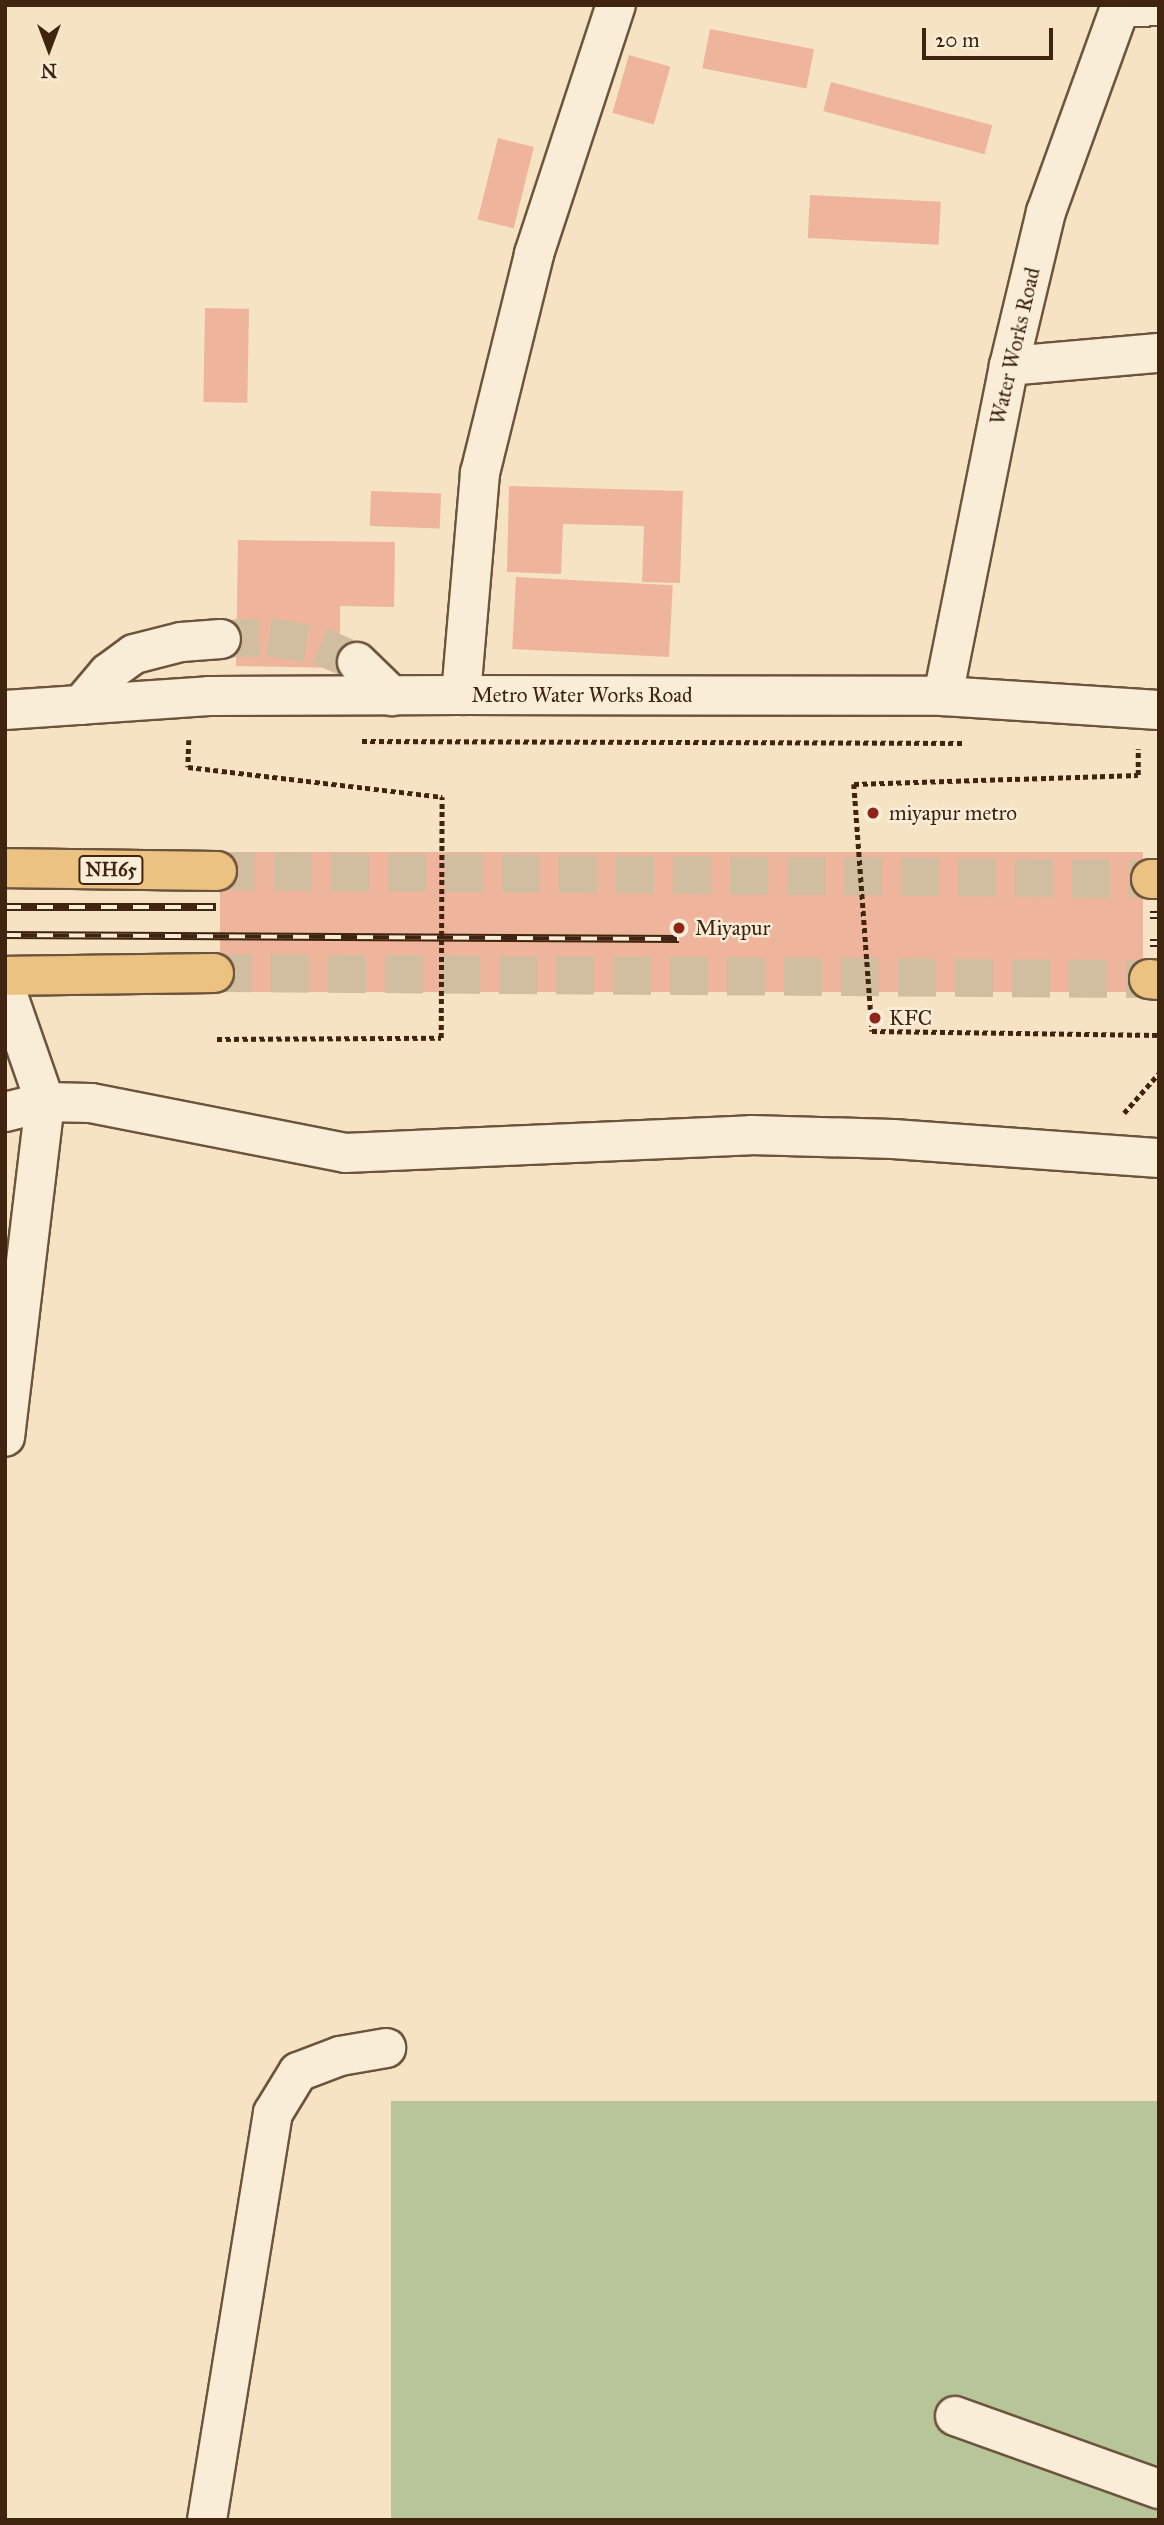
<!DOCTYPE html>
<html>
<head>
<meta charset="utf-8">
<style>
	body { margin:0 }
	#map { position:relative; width:1164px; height:2525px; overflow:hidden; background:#f6e3c3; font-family:"IM FELL Great Primer",serif }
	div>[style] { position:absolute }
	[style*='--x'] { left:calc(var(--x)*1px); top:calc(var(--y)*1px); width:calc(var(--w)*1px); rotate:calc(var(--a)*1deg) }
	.green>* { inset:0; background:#b7c598; transform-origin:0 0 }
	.building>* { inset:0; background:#eeb59c; transform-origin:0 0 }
	.minor-tunnel>* { height:38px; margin-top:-19px; transform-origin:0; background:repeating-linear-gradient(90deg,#d1bd9f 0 38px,transparent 0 57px) }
	.highway-tunnel>* { height:38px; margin-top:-19px; transform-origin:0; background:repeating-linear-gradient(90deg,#d1bd9f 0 38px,transparent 0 57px) }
	.path>* { height:4.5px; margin-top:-2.25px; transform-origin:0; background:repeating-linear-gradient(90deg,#3f240f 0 5px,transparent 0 8.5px) }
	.roads { filter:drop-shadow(2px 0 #6d543c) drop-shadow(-2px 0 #6d543c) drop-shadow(0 2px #6d543c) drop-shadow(0 -2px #6d543c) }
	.minor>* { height:38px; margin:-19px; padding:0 19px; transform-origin:19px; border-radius:19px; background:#f9edd8 }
	.highway>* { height:38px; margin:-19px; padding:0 19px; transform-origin:19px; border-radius:19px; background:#ebc282 }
	.rail>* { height:8px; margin-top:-4px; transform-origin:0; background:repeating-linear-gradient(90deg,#f9edd8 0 16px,#3f240f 0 32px); box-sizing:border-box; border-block:2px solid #3f240f }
	.path-bridge>* { height:4.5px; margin-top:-2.25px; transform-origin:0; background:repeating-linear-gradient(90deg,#3f240f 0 5px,transparent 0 8.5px) }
	.dots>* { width:19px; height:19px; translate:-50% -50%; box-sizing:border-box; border:4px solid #f9edd8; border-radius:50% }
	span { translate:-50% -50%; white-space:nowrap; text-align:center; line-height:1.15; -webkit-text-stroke:5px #f9edd8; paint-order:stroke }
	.shield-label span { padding:2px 5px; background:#f9edd8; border:2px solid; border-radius:5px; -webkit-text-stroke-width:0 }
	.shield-label { font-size:19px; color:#3f240f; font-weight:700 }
	.street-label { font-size:21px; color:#3f240f }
	.poi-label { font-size:21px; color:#3f240f }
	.left { translate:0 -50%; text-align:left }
	.frame { position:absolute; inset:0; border:7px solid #3f240f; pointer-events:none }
	.north { position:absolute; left:14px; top:14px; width:70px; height:70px; -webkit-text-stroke:5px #f9edd8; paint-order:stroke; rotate:180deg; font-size:19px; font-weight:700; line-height:28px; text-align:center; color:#3f240f }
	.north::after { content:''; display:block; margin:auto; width:24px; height:32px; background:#3f240f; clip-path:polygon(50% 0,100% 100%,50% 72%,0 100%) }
	.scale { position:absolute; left:922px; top:28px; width:131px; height:32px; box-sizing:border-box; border:4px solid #3f240f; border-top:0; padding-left:9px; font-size:21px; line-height:24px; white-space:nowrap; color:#3f240f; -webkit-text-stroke:5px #f9edd8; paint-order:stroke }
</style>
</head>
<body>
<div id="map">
	<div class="green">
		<div style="left:1159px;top:2101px;width:419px;height:768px;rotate:90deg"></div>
	</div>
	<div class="building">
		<div style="left:710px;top:29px;width:106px;height:40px;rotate:11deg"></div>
		<div style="left:629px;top:55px;width:43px;height:60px;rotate:16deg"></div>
		<div style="left:831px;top:82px;width:167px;height:30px;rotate:15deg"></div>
		<div style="left:498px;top:138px;width:37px;height:84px;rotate:14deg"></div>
		<div style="left:810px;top:195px;width:131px;height:43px;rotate:3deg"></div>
		<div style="left:205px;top:308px;width:44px;height:94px;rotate:1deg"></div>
		<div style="clip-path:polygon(509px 486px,683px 491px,680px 583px,642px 582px,644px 526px,563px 524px,561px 574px,507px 572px)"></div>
		<div style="left:371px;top:491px;width:70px;height:35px;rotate:2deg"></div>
		<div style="clip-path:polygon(238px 540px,395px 542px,394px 607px,340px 606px,340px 668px,236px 666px)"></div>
		<div style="left:516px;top:577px;width:157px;height:72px;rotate:3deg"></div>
		<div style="left:220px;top:852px;width:923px;height:140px"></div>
	</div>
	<div class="minor-tunnel">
		<div style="--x:221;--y:639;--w:48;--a:-2.4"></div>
		<div style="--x:269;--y:637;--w:52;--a:10"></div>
		<div style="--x:320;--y:646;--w:40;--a:23.4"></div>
	</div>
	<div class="highway-tunnel">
		<div style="--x:217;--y:871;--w:934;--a:0.49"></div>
		<div style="--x:214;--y:973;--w:935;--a:0.37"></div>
	</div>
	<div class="path">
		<div style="--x:189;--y:740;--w:27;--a:92"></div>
		<div style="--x:188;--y:767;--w:256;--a:6.7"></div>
		<div style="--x:362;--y:741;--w:603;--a:0.19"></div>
		<div style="--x:854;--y:784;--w:284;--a:-1.8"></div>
		<div style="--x:1138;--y:775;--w:26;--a:-90"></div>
		<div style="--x:872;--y:1031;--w:287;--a:0.8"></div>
		<div style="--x:217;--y:1039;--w:224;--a:-0.3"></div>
		<div style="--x:1124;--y:1113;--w:53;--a:-48.8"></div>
	</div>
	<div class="roads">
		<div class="minor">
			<div style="--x:1120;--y:8;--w:39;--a:-3"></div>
			<div style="--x:1009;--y:366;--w:151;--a:-5"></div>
			<div style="--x:357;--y:662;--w:49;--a:44.2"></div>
			<div style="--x:461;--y:695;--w:223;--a:-85.1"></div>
			<div style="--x:480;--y:473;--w:226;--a:-76.1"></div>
			<div style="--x:534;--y:254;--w:262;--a:-71.8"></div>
			<div style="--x:943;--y:696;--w:337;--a:-78.7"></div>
			<div style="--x:1009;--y:366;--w:158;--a:-76.5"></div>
			<div style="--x:1046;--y:212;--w:220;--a:-70.1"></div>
			<div style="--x:81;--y:705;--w:42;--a:-49.8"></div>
			<div style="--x:108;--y:673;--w:32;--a:-36"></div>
			<div style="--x:134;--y:654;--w:49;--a:-14.3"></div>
			<div style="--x:181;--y:642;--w:40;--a:-4.3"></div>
			<div style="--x:5;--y:710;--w:204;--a:-3.9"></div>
			<div style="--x:209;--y:696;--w:252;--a:-0.2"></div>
			<div style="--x:461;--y:695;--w:482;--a:0.1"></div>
			<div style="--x:943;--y:696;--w:216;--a:3.7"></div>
			<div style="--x:5;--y:987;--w:122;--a:70.8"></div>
			<div style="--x:45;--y:1102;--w:337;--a:96.8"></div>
			<div style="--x:5;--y:1112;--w:41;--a:-14"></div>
			<div style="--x:45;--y:1102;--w:46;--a:1.2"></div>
			<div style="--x:91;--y:1103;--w:259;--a:11.1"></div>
			<div style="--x:345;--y:1153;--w:406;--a:-2.5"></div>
			<div style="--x:751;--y:1135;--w:142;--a:1.6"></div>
			<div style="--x:893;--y:1139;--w:267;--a:4.1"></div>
			<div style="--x:955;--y:2416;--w:217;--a:19.7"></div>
			<div style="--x:207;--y:2520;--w:412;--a:-80.8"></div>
			<div style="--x:273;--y:2113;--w:48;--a:-58.6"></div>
			<div style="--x:298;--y:2072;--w:45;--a:-20.9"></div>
			<div style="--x:340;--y:2056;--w:47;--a:-9.9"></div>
		</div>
		<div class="highway">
			<div style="--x:5;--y:868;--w:212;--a:0.8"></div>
			<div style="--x:1151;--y:879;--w:8;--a:0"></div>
			<div style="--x:5;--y:976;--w:209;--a:-0.8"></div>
			<div style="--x:1149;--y:979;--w:10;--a:6"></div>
		</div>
	</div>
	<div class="rail">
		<div style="--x:5;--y:907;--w:211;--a:0"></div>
		<div style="--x:1150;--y:915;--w:9;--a:0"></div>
		<div style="--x:5;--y:935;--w:674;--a:0.34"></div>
		<div style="--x:1150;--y:943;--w:9;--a:0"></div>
	</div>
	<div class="path-bridge">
		<div style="--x:854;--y:784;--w:248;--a:85.8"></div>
		<div style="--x:441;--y:1038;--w:241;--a:-89.8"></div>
	</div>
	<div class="dots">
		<div style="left:873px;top:813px;background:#8f2418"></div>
		<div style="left:679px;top:928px;background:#8f2418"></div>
		<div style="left:875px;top:1018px;background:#8f2418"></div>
	</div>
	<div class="shield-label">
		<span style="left:111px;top:870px">NH65</span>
	</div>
	<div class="street-label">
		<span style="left:1015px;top:346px;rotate:-77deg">Water Works Road</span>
		<span style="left:582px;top:695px">Metro Water Works Road</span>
	</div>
	<div class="poi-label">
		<span class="left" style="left:889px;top:813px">miyapur metro</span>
		<span class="left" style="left:695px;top:928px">Miyapur</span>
		<span class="left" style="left:889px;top:1018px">KFC</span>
	</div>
	<div class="frame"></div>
	<div class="north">N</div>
	<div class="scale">20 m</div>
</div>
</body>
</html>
